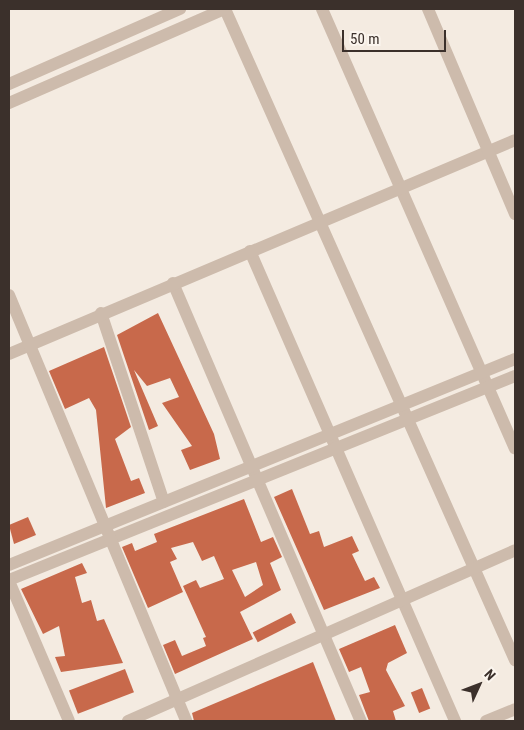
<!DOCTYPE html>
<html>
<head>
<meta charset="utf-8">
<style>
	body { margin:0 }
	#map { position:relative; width:524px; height:730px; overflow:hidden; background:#f4ebe1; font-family:"Roboto Condensed",sans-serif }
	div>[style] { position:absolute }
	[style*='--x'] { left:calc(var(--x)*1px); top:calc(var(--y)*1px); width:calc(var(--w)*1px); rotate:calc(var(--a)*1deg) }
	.building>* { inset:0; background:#c8694b; transform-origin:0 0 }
	.minor>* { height:12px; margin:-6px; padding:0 6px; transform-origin:6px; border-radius:6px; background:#cdbbac }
	.tertiary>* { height:12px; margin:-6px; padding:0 6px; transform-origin:6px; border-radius:6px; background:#cdbbac }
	span { translate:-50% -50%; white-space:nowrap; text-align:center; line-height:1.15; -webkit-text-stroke:5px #fbf5ee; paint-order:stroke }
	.frame { position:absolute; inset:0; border:10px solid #3b302b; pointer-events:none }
	.north { position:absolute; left:454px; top:660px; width:50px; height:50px; -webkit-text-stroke:4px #fbf5ee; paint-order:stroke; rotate:47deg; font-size:14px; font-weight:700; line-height:20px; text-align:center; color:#3b302b }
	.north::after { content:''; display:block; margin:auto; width:18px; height:22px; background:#3b302b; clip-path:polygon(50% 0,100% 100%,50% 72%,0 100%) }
	.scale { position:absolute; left:342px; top:30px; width:104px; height:22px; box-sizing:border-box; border:2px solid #3b302b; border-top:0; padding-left:6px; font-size:15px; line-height:18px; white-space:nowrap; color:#3b302b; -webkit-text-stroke:4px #fbf5ee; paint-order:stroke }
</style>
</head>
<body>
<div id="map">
	<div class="building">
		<div style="clip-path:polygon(158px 313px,214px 434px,220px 459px,190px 470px,181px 450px,192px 446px,162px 403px,179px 397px,170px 378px,147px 386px,134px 370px,158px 426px,149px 430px,117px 335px)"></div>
		<div style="clip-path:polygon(104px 347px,131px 427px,115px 439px,131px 481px,139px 478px,145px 493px,106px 508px,96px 410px,89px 398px,65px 409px,49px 371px)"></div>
		<div style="clip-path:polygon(292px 489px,310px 534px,319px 531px,324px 547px,352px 536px,359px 551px,352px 554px,365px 581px,374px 577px,380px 588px,324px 610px,274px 497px)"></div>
		<div style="clip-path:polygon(evenodd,244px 499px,261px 542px,273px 537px,282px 557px,270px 563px,281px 590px,240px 612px,253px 639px,175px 674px,163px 645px,175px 640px,182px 656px,206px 646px,203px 638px,206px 637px,183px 586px,196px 580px,200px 588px,224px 579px,214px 556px,202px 561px,193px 542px,171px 548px,177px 559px,170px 562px,183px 592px,148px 608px,122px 547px,132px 543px,135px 551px,157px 542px,154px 534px,244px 499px,256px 562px,263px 585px,245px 597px,232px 570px,256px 562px)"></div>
		<div style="clip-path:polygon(28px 517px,36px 535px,14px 544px,9px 525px)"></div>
		<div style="clip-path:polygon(82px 563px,87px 573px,75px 577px,82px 603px,91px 600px,97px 621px,104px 619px,123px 663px,61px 672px,55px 657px,65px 656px,59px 626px,43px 634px,21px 589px)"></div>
		<div style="left:291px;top:613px;width:11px;height:43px;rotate:63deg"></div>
		<div style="clip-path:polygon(395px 625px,407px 653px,388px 663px,386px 670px,405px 706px,393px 711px,396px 721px,369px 721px,359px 695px,370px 692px,361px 667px,349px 672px,339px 649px)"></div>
		<div style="clip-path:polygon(313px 662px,336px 721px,194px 721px,192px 713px)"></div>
		<div style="left:125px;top:669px;width:25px;height:60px;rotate:69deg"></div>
		<div style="left:422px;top:688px;width:22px;height:12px;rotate:68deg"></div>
	</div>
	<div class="minor">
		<div style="--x:225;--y:9;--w:713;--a:65.99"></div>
		<div style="--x:322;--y:9;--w:480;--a:66.3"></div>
		<div style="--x:9;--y:84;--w:187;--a:-23.7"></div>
		<div style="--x:9;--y:103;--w:235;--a:-23.6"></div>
		<div style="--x:250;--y:251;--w:513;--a:66.43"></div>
		<div style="--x:173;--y:283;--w:477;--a:66.8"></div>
		<div style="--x:101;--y:313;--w:199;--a:71.6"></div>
		<div style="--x:9;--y:354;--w:549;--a:-22.92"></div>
		<div style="--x:9;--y:565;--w:546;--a:-22.15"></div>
		<div style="--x:9;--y:580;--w:546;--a:-21.96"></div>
		<div style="--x:9;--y:581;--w:152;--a:66.8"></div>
		<div style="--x:128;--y:721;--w:423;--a:-23.8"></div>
	</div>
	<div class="tertiary">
		<div style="--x:428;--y:9;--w:223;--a:67"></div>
		<div style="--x:9;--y:295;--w:461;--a:67.4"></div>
		<div style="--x:486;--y:721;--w:31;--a:-22"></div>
	</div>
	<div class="frame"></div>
	<div class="north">N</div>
	<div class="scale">50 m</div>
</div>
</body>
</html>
